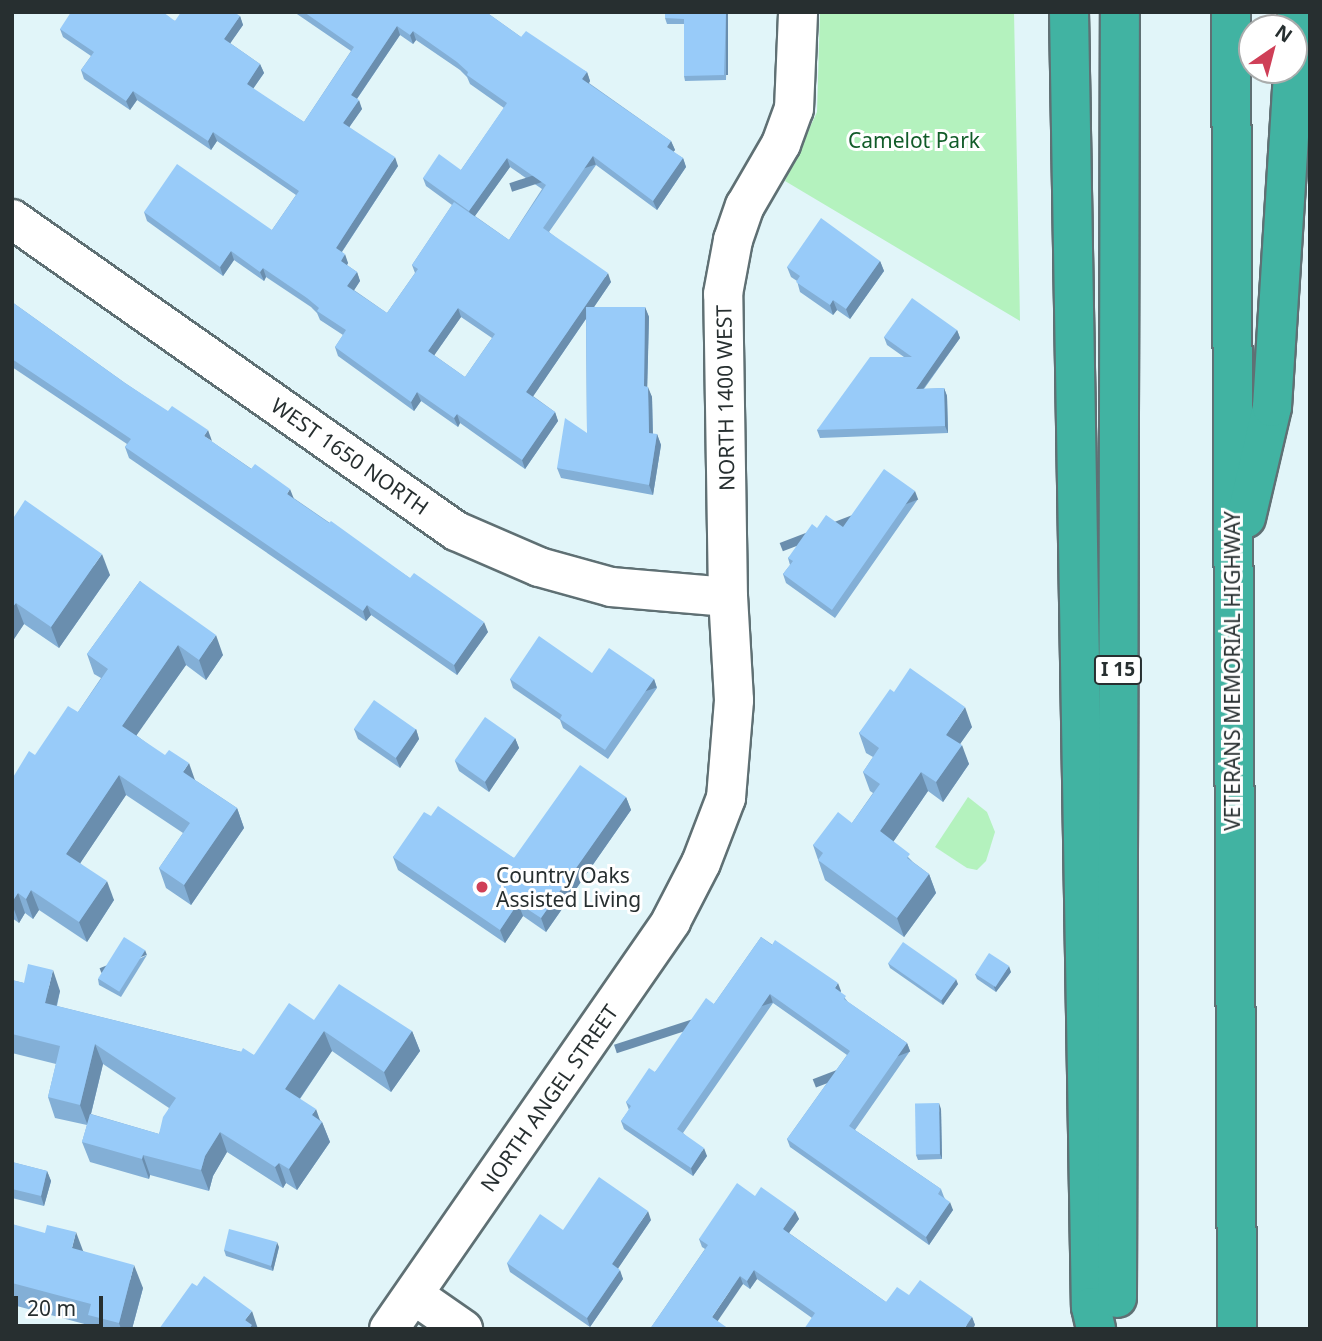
<!DOCTYPE html>
<html>
<head>
<meta charset="utf-8">
<style>
	body { margin:0 }
	#map { position:relative; width:1322px; height:1341px; overflow:hidden; background:#e1f5f9; font-family:"Noto Sans",sans-serif }
	div>[style] { position:absolute }
	[style*='--x'] { left:calc(var(--x)*1px); top:calc(var(--y)*1px); width:calc(var(--w)*1px); rotate:calc(var(--a)*1deg) }
	.green>* { inset:0; background:#b4f2be }
	.roads { filter:drop-shadow(2px 0 #5f7074) drop-shadow(-2px 0 #5f7074) drop-shadow(0 2px #5f7074) drop-shadow(0 -2px #5f7074) }
	.minor>* { height:38px; margin:-19px; padding:0 19px; transform-origin:19px; border-radius:19px; background:#fff }
	.highway>* { height:38px; margin:-19px; padding:0 19px; transform-origin:19px; border-radius:19px; background:#41b3a2 }
	.wall>* { inset:0; background:#83afd6 }
	.shaded-wall>* { inset:0; background:#6a8eae; transform-origin:0 0 }
	.building>* { inset:0; background:#98cbf9; transform-origin:0 0 }
	.dots>* { width:19px; height:19px; translate:-50% -50%; box-sizing:border-box; border:4px solid #fff; border-radius:50% }
	span { translate:-50% -50%; white-space:nowrap; text-align:center; line-height:1.15; -webkit-text-stroke:6px #fff; paint-order:stroke }
	.shield-label span { padding:2px 5px; background:#fff; border:2px solid; border-radius:5px; -webkit-text-stroke-width:0 }
	.shield-label { font-size:19px; color:#272f30; font-weight:700 }
	.park-label { font-size:21px; color:#125c29 }
	.street-label { font-size:21px; color:#272f30 }
	.poi-label { font-size:21px; color:#272f30 }
	.left { translate:0 -50%; text-align:left }
	.frame { position:absolute; inset:0; border:14px solid #272f30; pointer-events:none }
	.north { position:absolute; left:1238px; top:14px; width:70px; height:70px; box-sizing:border-box; background:#fff; border:2px solid #a9acac; border-radius:50%; rotate:35deg; font-size:19px; font-weight:700; line-height:28px; text-align:center; color:#272f30 }
	.north::after { content:''; display:block; margin:auto; width:24px; height:32px; background:#cf3f57; clip-path:polygon(50% 0,100% 100%,50% 72%,0 100%) }
	.scale { position:absolute; left:14px; top:1296px; width:89px; height:32px; box-sizing:border-box; border:4px solid #272f30; border-top:0; padding-left:9px; font-size:21px; line-height:24px; white-space:nowrap; color:#272f30; -webkit-text-stroke:5px #fff; paint-order:stroke }
</style>
</head>
<body>
<div id="map">
	<div class="green">
		<div style="clip-path:polygon(820px 12px,1014px 12px,1020px 321px,785px 181px,817px 112px)"></div>
		<div style="clip-path:polygon(968px 797px,987px 812px,995px 832px,986px 861px,977px 870px,967px 868px,935px 847px)"></div>
	</div>
	<div class="roads">
		<div class="minor">
			<div style="--x:12;--y:219;--w:543;--a:35.1"></div>
			<div style="--x:456;--y:531;--w:90;--a:23.4"></div>
			<div style="--x:539;--y:567;--w:75;--a:15.5"></div>
			<div style="--x:611;--y:587;--w:117;--a:4.9"></div>
			<div style="--x:414;--y:1295;--w:60;--a:34.8"></div>
			<div style="--x:389;--y:1329;--w:496;--a:-55.3"></div>
			<div style="--x:671;--y:921;--w:65;--a:-62.7"></div>
			<div style="--x:701;--y:863;--w:70;--a:-69"></div>
			<div style="--x:726;--y:798;--w:98;--a:-85.3"></div>
			<div style="--x:734;--y:700;--w:103;--a:-93.3"></div>
			<div style="--x:728;--y:597;--w:303;--a:-90.9"></div>
			<div style="--x:723;--y:294;--w:55;--a:-79.5"></div>
			<div style="--x:733;--y:240;--w:36;--a:-71"></div>
			<div style="--x:745;--y:206;--w:72;--a:-59.9"></div>
			<div style="--x:781;--y:144;--w:37;--a:-70"></div>
			<div style="--x:794;--y:109;--w:97;--a:-87.6"></div>
		</div>
		<div class="highway">
			<div style="--x:1069;--y:12;--w:1295;--a:89.03"></div>
			<div style="--x:1091;--y:1307;--w:23;--a:77"></div>
			<div style="--x:1231;--y:12;--w:1317;--a:89.74"></div>
			<div style="--x:1294;--y:49;--w:37;--a:-85"></div>
			<div style="--x:1246;--y:518;--w:114;--a:-76.8"></div>
			<div style="--x:1272;--y:407;--w:338;--a:-86.4"></div>
			<div style="--x:1117;--y:1298;--w:1286;--a:-89.87"></div>
		</div>
	</div>
	<div class="wall">
		<div style="clip-path:polygon(evenodd,294px 12px,486px 12px,521px 37px,587px 72px,590px 81px,589px 83px,671px 141px,675px 150px,673px 152px,683px 158px,686px 167px,657px 210px,596px 165px,549px 232px,611px 282px,594px 307px,645px 307px,649px 317px,647px 387px,652px 397px,653px 434px,657px 434px,661px 445px,653px 495px,561px 478px,557px 468px,587px 433px,586px 319px,533px 396px,555px 412px,558px 421px,525px 469px,460px 423px,458px 427px,421px 401px,414px 411px,338px 356px,335px 347px,343px 335px,320px 320px,317px 313px,311px 307px,266px 277px,264px 281px,234px 260px,223px 276px,147px 221px,144px 212px,272px 230px,296px 195px,217px 141px,211px 150px,137px 100px,130px 110px,84px 79px,81px 70px,91px 56px,63px 37px,60px 29px,240px 16px,243px 25px,230px 43px,260px 64px,264px 73px,253px 89px,304px 122px,351px 51px,294px 12px,400px 35px,413px 44px,416px 40px,460px 70px,467px 77px,470px 84px,504px 108px,461px 170px,423px 178px,426px 186px,452px 205px,412px 265px,415px 273px,387px 313px,354px 290px,360px 281px,357px 272px,347px 265px,348px 263px,342px 252px,398px 166px,349px 127px,362px 109px,357px 99px,400px 35px,294px 12px,510px 167px,542px 189px,509px 240px,475px 216px,510px 167px,294px 12px,461px 317px,492px 338px,465px 377px,434px 355px,461px 317px)"></div>
		<div style="clip-path:polygon(728px 12px,726px 80px,685px 81px,684px 76px,684px 24px,667px 24px,665px 18px)"></div>
		<div style="clip-path:polygon(880px 261px,884px 271px,850px 319px,837px 310px,833px 315px,800px 292px,797px 281px,791px 277px,787px 267px)"></div>
		<div style="clip-path:polygon(12px 302px,125px 383px,211px 441px,488px 632px,457px 675px,371px 615px,366px 621px,129px 458px,125px 447px,127px 444px,12px 367px)"></div>
		<div style="clip-path:polygon(957px 330px,960px 338px,924px 389px,944px 388px,947px 396px,948px 433px,820px 438px,817px 430px,904px 357px,887px 345px,884px 337px)"></div>
		<div style="clip-path:polygon(918px 499px,835px 618px,786px 583px,783px 574px,790px 565px,788px 558px,817px 528px,843px 527px)"></div>
		<div style="clip-path:polygon(12px 520px,110px 575px,59px 648px,24px 624px,12px 642px)"></div>
		<div style="clip-path:polygon(140px 581px,223px 655px,206px 680px,186px 665px,136px 735px,195px 780px,237px 808px,244px 828px,191px 905px,166px 888px,159px 868px,183px 833px,126px 795px,80px 863px,114px 900px,87px 942px,39px 910px,33px 919px,25px 913px,19px 923px,12px 918px,12px 779px,78px 712px,101px 678px,94px 674px,87px 654px)"></div>
		<div style="clip-path:polygon(592px 673px,654px 679px,657px 688px,608px 759px,563px 728px,560px 720px,513px 688px,510px 679px)"></div>
		<div style="clip-path:polygon(894px 692px,972px 727px,960px 744px,969px 764px,943px 802px,928px 791px,893px 842px,913px 862px,929px 874px,936px 893px,904px 937px,825px 880px,813px 845px,852px 823px,873px 793px,870px 791px,863px 772px,873px 757px,866px 753px,859px 733px)"></div>
		<div style="clip-path:polygon(354px 729px,416px 729px,419px 739px,400px 768px,358px 739px)"></div>
		<div style="clip-path:polygon(515px 738px,519px 748px,489px 792px,459px 771px,455px 761px)"></div>
		<div style="clip-path:polygon(626px 797px,631px 810px,546px 932px,523px 916px,505px 943px,398px 870px,393px 857px,431px 816px,514px 858px)"></div>
		<div style="clip-path:polygon(761px 937px,841px 991px,840px 992px,848px 1002px,907px 1043px,910px 1051px,855px 1130px,941px 1189px,944px 1197px,953px 1210px,929px 1245px,790px 1147px,787px 1139px,847px 1055px,773px 1003px,683px 1133px,707px 1156px,693px 1176px,624px 1129px,621px 1121px,629px 1110px,626px 1102px,655px 1072px,714px 1004px)"></div>
		<div style="clip-path:polygon(147px 955px,121px 997px,99px 985px,98px 979px)"></div>
		<div style="clip-path:polygon(888px 963px,958px 984px,943px 1005px,890px 968px)"></div>
		<div style="clip-path:polygon(1011px 972px,996px 992px,977px 979px,975px 974px)"></div>
		<div style="clip-path:polygon(evenodd,12px 980px,24px 983px,60px 991px,57px 1006px,254px 1055px,314px 1020px,412px 1031px,420px 1051px,391px 1092px,332px 1051px,300px 1099px,322px 1122px,330px 1142px,297px 1190px,286px 1183px,283px 1188px,227px 1152px,213px 1176px,209px 1191px,150px 1175px,149px 1179px,90px 1162px,82px 1142px,87px 1125px,55px 1118px,48px 1097px,56px 1064px,12px 1053px,12px 980px,103px 1064px,169px 1108px,159px 1134px,91px 1114px,103px 1064px)"></div>
		<div style="clip-path:polygon(941px 1109px,942px 1159px,918px 1160px,916px 1155px)"></div>
		<div style="clip-path:polygon(12px 1162px,47px 1171px,51px 1181px,44px 1206px,12px 1198px)"></div>
		<div style="clip-path:polygon(795px 1211px,799px 1219px,789px 1233px,886px 1302px,909px 1295px,972px 1317px,975px 1325px,812px 1318px,757px 1279px,750px 1289px,743px 1284px,650px 1329px,705px 1249px,702px 1247px,699px 1239px)"></div>
		<div style="clip-path:polygon(651px 1220px,618px 1268px,623px 1279px,590px 1327px,510px 1272px,507px 1263px)"></div>
		<div style="clip-path:polygon(12px 1224px,83px 1251px,143px 1288px,132px 1329px,93px 1329px,92px 1326px,13px 1305px,12px 1306px)"></div>
		<div style="clip-path:polygon(279px 1247px,273px 1271px,226px 1256px,224px 1250px)"></div>
	</div>
	<div class="shaded-wall">
		<div style="left:726px;top:12px;width:2px;height:63px"></div>
		<div style="clip-path:polygon(240px 16px,243px 25px,227px 48px,224px 39px)"></div>
		<div style="clip-path:polygon(397px 26px,400px 35px,354px 103px,351px 95px)"></div>
		<div style="clip-path:polygon(413px 31px,416px 40px,413px 44px,410px 35px)"></div>
		<div style="clip-path:polygon(260px 64px,264px 73px,250px 93px,247px 84px)"></div>
		<div style="clip-path:polygon(587px 72px,590px 81px,586px 88px,582px 79px)"></div>
		<div style="clip-path:polygon(133px 91px,137px 100px,130px 110px,126px 101px)"></div>
		<div style="clip-path:polygon(359px 100px,362px 109px,346px 132px,343px 123px)"></div>
		<div style="clip-path:polygon(213px 132px,217px 141px,211px 150px,208px 141px)"></div>
		<div style="clip-path:polygon(671px 141px,675px 150px,670px 156px,667px 147px)"></div>
		<div style="left:593px;top:156px;width:9px;height:88px;rotate:72deg"></div>
		<div style="clip-path:polygon(395px 157px,398px 166px,339px 256px,336px 248px)"></div>
		<div style="clip-path:polygon(507px 158px,510px 167px,472px 220px,469px 211px)"></div>
		<div style="clip-path:polygon(683px 158px,686px 167px,657px 210px,653px 201px)"></div>
		<div style="clip-path:polygon(231px 251px,234px 260px,223px 276px,220px 267px)"></div>
		<div style="clip-path:polygon(345px 254px,348px 263px,344px 270px,341px 261px)"></div>
		<div style="clip-path:polygon(880px 261px,884px 271px,850px 319px,846px 309px)"></div>
		<div style="clip-path:polygon(263px 268px,266px 277px,264px 281px,260px 272px)"></div>
		<div style="clip-path:polygon(357px 272px,360px 281px,351px 295px,347px 286px)"></div>
		<div style="clip-path:polygon(608px 273px,611px 282px,530px 401px,526px 392px)"></div>
		<div style="clip-path:polygon(833px 300px,837px 310px,833px 315px,830px 305px)"></div>
		<div style="clip-path:polygon(645px 307px,649px 317px,647px 397px,644px 386px)"></div>
		<div style="clip-path:polygon(458px 308px,461px 317px,431px 360px,428px 351px)"></div>
		<div style="clip-path:polygon(957px 330px,960px 338px,918px 396px,916px 389px)"></div>
		<div style="clip-path:polygon(648px 387px,652px 397px,653px 443px,649px 433px)"></div>
		<div style="clip-path:polygon(944px 388px,947px 396px,948px 433px,945px 426px)"></div>
		<div style="clip-path:polygon(417px 392px,421px 401px,414px 411px,411px 402px)"></div>
		<div style="clip-path:polygon(555px 412px,558px 421px,525px 469px,522px 460px)"></div>
		<div style="clip-path:polygon(457px 414px,460px 423px,458px 427px,454px 418px)"></div>
		<div style="clip-path:polygon(208px 430px,212px 441px,204px 436px)"></div>
		<div style="clip-path:polygon(657px 434px,661px 445px,653px 495px,649px 485px)"></div>
		<div style="clip-path:polygon(290px 489px,294px 499px,287px 494px)"></div>
		<div style="left:915px;top:491px;width:9px;height:145px;rotate:69deg"></div>
		<div style="clip-path:polygon(102px 554px,110px 575px,59px 648px,51px 627px)"></div>
		<div style="clip-path:polygon(16px 603px,24px 624px,12px 642px,12px 608px)"></div>
		<div style="clip-path:polygon(367px 605px,371px 615px,366px 621px,363px 611px)"></div>
		<div style="clip-path:polygon(484px 622px,488px 632px,457px 675px,454px 665px)"></div>
		<div style="clip-path:polygon(216px 635px,223px 655px,206px 680px,199px 660px)"></div>
		<div style="clip-path:polygon(178px 645px,186px 665px,129px 746px,122px 726px)"></div>
		<div style="left:654px;top:679px;width:9px;height:86px;rotate:72deg"></div>
		<div style="clip-path:polygon(965px 707px,972px 727px,953px 754px,946px 735px)"></div>
		<div style="clip-path:polygon(416px 729px,419px 739px,400px 768px,396px 758px)"></div>
		<div style="clip-path:polygon(515px 738px,519px 748px,489px 792px,485px 782px)"></div>
		<div style="clip-path:polygon(962px 745px,969px 764px,943px 802px,936px 782px)"></div>
		<div style="clip-path:polygon(189px 763px,196px 783px,183px 772px)"></div>
		<div style="clip-path:polygon(921px 772px,928px 791px,887px 851px,880px 831px)"></div>
		<div style="clip-path:polygon(119px 775px,126px 795px,73px 874px,66px 854px)"></div>
		<div style="clip-path:polygon(626px 797px,631px 810px,546px 932px,541px 918px)"></div>
		<div style="clip-path:polygon(237px 808px,244px 828px,191px 905px,184px 885px)"></div>
		<div style="clip-path:polygon(929px 874px,936px 893px,904px 937px,897px 918px)"></div>
		<div style="clip-path:polygon(107px 881px,114px 900px,87px 942px,79px 922px)"></div>
		<div style="clip-path:polygon(31px 890px,39px 910px,33px 919px,26px 899px)"></div>
		<div style="clip-path:polygon(18px 893px,25px 913px,19px 923px,12px 904px,12px 902px)"></div>
		<div style="clip-path:polygon(518px 903px,523px 916px,505px 943px,500px 930px)"></div>
		<div style="left:145px;top:950px;width:5px;height:49px;rotate:68deg"></div>
		<div style="clip-path:polygon(1009px 966px,1011px 972px,996px 992px,994px 987px)"></div>
		<div style="clip-path:polygon(53px 970px,60px 991px,52px 1023px,45px 1003px)"></div>
		<div style="clip-path:polygon(956px 979px,958px 984px,943px 1005px,941px 1000px)"></div>
		<div style="clip-path:polygon(838px 983px,841px 991px,838px 997px,835px 988px)"></div>
		<div style="left:770px;top:994px;width:9px;height:164px;rotate:72deg"></div>
		<div style="clip-path:polygon(324px 1031px,332px 1051px,292px 1110px,285px 1089px)"></div>
		<div style="clip-path:polygon(412px 1031px,420px 1051px,391px 1092px,384px 1072px)"></div>
		<div style="left:907px;top:1043px;width:9px;height:101px;rotate:69deg"></div>
		<div style="clip-path:polygon(95px 1044px,103px 1064px,88px 1126px,80px 1105px)"></div>
		<div style="clip-path:polygon(939px 1103px,941px 1109px,942px 1159px,940px 1154px)"></div>
		<div style="clip-path:polygon(316px 1109px,321px 1123px,322px 1122px,330px 1142px,297px 1190px,289px 1169px,312px 1115px)"></div>
		<div style="clip-path:polygon(220px 1132px,227px 1152px,213px 1176px,209px 1191px,201px 1170px,205px 1156px)"></div>
		<div style="clip-path:polygon(704px 1148px,707px 1156px,693px 1176px,691px 1168px)"></div>
		<div style="clip-path:polygon(143px 1155px,150px 1175px,149px 1179px,142px 1159px)"></div>
		<div style="clip-path:polygon(279px 1163px,286px 1183px,283px 1188px,275px 1167px)"></div>
		<div style="clip-path:polygon(47px 1171px,51px 1181px,44px 1206px,41px 1196px)"></div>
		<div style="clip-path:polygon(950px 1202px,953px 1210px,929px 1245px,926px 1237px)"></div>
		<div style="clip-path:polygon(648px 1211px,651px 1220px,615px 1273px,612px 1264px)"></div>
		<div style="clip-path:polygon(795px 1211px,799px 1219px,786px 1237px,783px 1229px)"></div>
		<div style="clip-path:polygon(76px 1232px,85px 1256px,72px 1248px)"></div>
		<div style="clip-path:polygon(277px 1242px,279px 1247px,273px 1271px,271px 1266px)"></div>
		<div style="clip-path:polygon(134px 1265px,143px 1288px,132px 1329px,121px 1329px,119px 1323px)"></div>
		<div style="clip-path:polygon(620px 1270px,623px 1279px,590px 1327px,587px 1318px)"></div>
		<div style="clip-path:polygon(754px 1270px,757px 1279px,750px 1289px,747px 1281px)"></div>
		<div style="clip-path:polygon(740px 1276px,743px 1284px,715px 1325px,712px 1317px)"></div>
		<div style="clip-path:polygon(252px 1311px,258px 1329px,248px 1329px,245px 1320px)"></div>
		<div style="clip-path:polygon(972px 1317px,975px 1325px,973px 1329px,964px 1329px)"></div>
	</div>
	<div class="building">
		<div style="clip-path:polygon(evenodd,71px 12px,163px 12px,175px 21px,181px 12px,234px 12px,240px 16px,224px 39px,260px 64px,247px 84px,304px 122px,354px 47px,304px 12px,486px 12px,521px 37px,526px 31px,587px 72px,582px 79px,671px 141px,667px 147px,683px 158px,653px 201px,593px 156px,543px 228px,608px 273px,526px 392px,555px 412px,522px 460px,457px 414px,454px 418px,417px 392px,411px 402px,335px 347px,346px 330px,317px 311px,319px 308px,307px 298px,263px 268px,260px 272px,231px 251px,220px 267px,144px 212px,177px 164px,272px 230px,299px 191px,213px 132px,208px 141px,133px 91px,126px 101px,81px 70px,94px 52px,60px 29px,71px 12px,397px 26px,410px 35px,413px 31px,457px 62px,468px 72px,467px 75px,507px 103px,461px 170px,439px 154px,423px 178px,469px 211px,507px 158px,546px 185px,509px 240px,454px 202px,412px 265px,418px 269px,387px 313px,347px 286px,357px 272px,341px 261px,345px 254px,336px 248px,395px 157px,343px 123px,359px 100px,351px 95px,397px 26px,71px 12px,458px 308px,495px 334px,465px 377px,428px 351px,458px 308px)"></div>
		<div style="clip-path:polygon(665px 12px,726px 12px,724px 75px,684px 76px,684px 19px,665px 18px)"></div>
		<div style="clip-path:polygon(821px 218px,880px 261px,846px 309px,833px 300px,830px 305px,796px 282px,800px 276px,787px 267px)"></div>
		<div style="clip-path:polygon(912px 298px,957px 330px,916px 389px,944px 388px,945px 426px,817px 430px,870px 357px,912px 357px,884px 337px)"></div>
		<div style="clip-path:polygon(12px 302px,125px 383px,168px 411px,172px 406px,208px 430px,204px 436px,251px 469px,255px 464px,290px 489px,287px 494px,329px 523px,331px 521px,410px 578px,414px 573px,484px 622px,454px 665px,367px 605px,363px 611px,125px 447px,131px 439px,12px 359px)"></div>
		<div style="clip-path:polygon(586px 307px,645px 307px,644px 386px,648px 387px,649px 433px,657px 434px,649px 485px,557px 468px,565px 418px,587px 433px)"></div>
		<div style="clip-path:polygon(884px 469px,915px 491px,832px 610px,783px 574px,793px 561px,788px 558px,812px 524px,817px 528px,826px 515px,843px 527px)"></div>
		<div style="clip-path:polygon(25px 500px,102px 554px,51px 627px,16px 603px,12px 608px,12px 520px)"></div>
		<div style="clip-path:polygon(140px 581px,216px 635px,199px 660px,178px 645px,122px 726px,165px 755px,169px 750px,189px 763px,183px 772px,237px 808px,184px 885px,159px 868px,190px 823px,119px 775px,66px 854px,107px 881px,79px 922px,31px 890px,26px 899px,18px 893px,12px 902px,12px 779px,29px 751px,35px 755px,68px 706px,78px 712px,108px 669px,87px 654px)"></div>
		<div style="clip-path:polygon(539px 636px,592px 673px,609px 648px,654px 679px,605px 750px,560px 719px,562px 715px,510px 679px)"></div>
		<div style="clip-path:polygon(910px 668px,965px 707px,946px 735px,962px 745px,936px 782px,921px 772px,880px 831px,910px 854px,907px 858px,929px 874px,897px 918px,818px 860px,823px 853px,813px 845px,838px 812px,852px 823px,880px 784px,863px 772px,879px 748px,859px 733px,890px 689px,894px 692px)"></div>
		<div style="left:374px;top:700px;width:51px;height:35px;rotate:35deg"></div>
		<div style="left:485px;top:717px;width:37px;height:53px;rotate:35deg"></div>
		<div style="clip-path:polygon(580px 765px,626px 797px,541px 918px,518px 903px,500px 930px,393px 857px,424px 812px,431px 816px,438px 806px,514px 858px)"></div>
		<div style="left:124px;top:937px;width:25px;height:49px;rotate:32deg"></div>
		<div style="clip-path:polygon(761px 937px,772px 945px,775px 940px,838px 983px,835px 988px,846px 996px,844px 999px,907px 1043px,849px 1126px,941px 1189px,938px 1194px,950px 1202px,926px 1237px,787px 1139px,850px 1051px,770px 994px,677px 1129px,704px 1148px,691px 1168px,621px 1121px,631px 1106px,626px 1102px,649px 1068px,655px 1072px,706px 998px,714px 1004px)"></div>
		<div style="left:903px;top:942px;width:65px;height:26px;rotate:35deg"></div>
		<div style="left:989px;top:953px;width:24px;height:25px;rotate:33deg"></div>
		<div style="clip-path:polygon(28px 964px,53px 970px,45px 1003px,241px 1052px,243px 1048px,254px 1055px,289px 1003px,314px 1020px,339px 984px,412px 1031px,384px 1072px,324px 1031px,285px 1089px,316px 1109px,312px 1115px,322px 1122px,289px 1169px,279px 1163px,275px 1167px,220px 1132px,205px 1156px,201px 1170px,143px 1155px,142px 1159px,82px 1142px,90px 1114px,159px 1134px,163px 1117px,176px 1098px,95px 1044px,80px 1105px,48px 1097px,60px 1046px,12px 1034px,12px 980px,24px 983px)"></div>
		<div style="left:939px;top:1103px;width:51px;height:24px;rotate:89deg"></div>
		<div style="clip-path:polygon(12px 1162px,47px 1171px,41px 1196px,12px 1189px)"></div>
		<div style="clip-path:polygon(599px 1177px,648px 1211px,612px 1264px,620px 1270px,587px 1318px,507px 1263px,540px 1214px,563px 1230px)"></div>
		<div style="clip-path:polygon(737px 1183px,755px 1196px,761px 1187px,795px 1211px,783px 1229px,886px 1302px,897px 1287px,909px 1295px,920px 1280px,972px 1317px,964px 1329px,804px 1329px,815px 1313px,754px 1270px,747px 1281px,740px 1276px,712px 1317px,729px 1329px,650px 1329px,708px 1245px,699px 1239px)"></div>
		<div style="clip-path:polygon(12px 1224px,45px 1233px,47px 1225px,76px 1232px,72px 1248px,134px 1265px,119px 1323px,88px 1315px,91px 1304px,12px 1283px)"></div>
		<div style="clip-path:polygon(229px 1229px,277px 1242px,271px 1266px,224px 1250px)"></div>
		<div style="clip-path:polygon(204px 1276px,252px 1311px,245px 1320px,252px 1325px,249px 1329px,159px 1329px,192px 1283px,197px 1286px)"></div>
	</div>
	<div class="dots">
		<div style="left:482px;top:887px;background:#cf3f57"></div>
	</div>
	<div class="shield-label">
		<span style="left:1118px;top:670px">I 15</span>
	</div>
	<div class="park-label">
		<span style="left:914px;top:140px">Camelot Park</span>
	</div>
	<div class="street-label">
		<span style="left:725px;top:398px;rotate:-91deg">NORTH 1400 WEST</span>
		<span style="left:350px;top:456px;rotate:35deg">WEST 1650 NORTH</span>
		<span style="left:1232px;top:671px;rotate:-90deg">VETERANS MEMORIAL HIGHWAY</span>
		<span style="left:549px;top:1098px;rotate:-55deg">NORTH ANGEL STREET</span>
	</div>
	<div class="poi-label">
		<span class="left" style="left:496px;top:887px">Country Oaks<br>Assisted Living</span>
	</div>
	<div class="frame"></div>
	<div class="north">N</div>
	<div class="scale">20 m</div>
</div>
</body>
</html>
